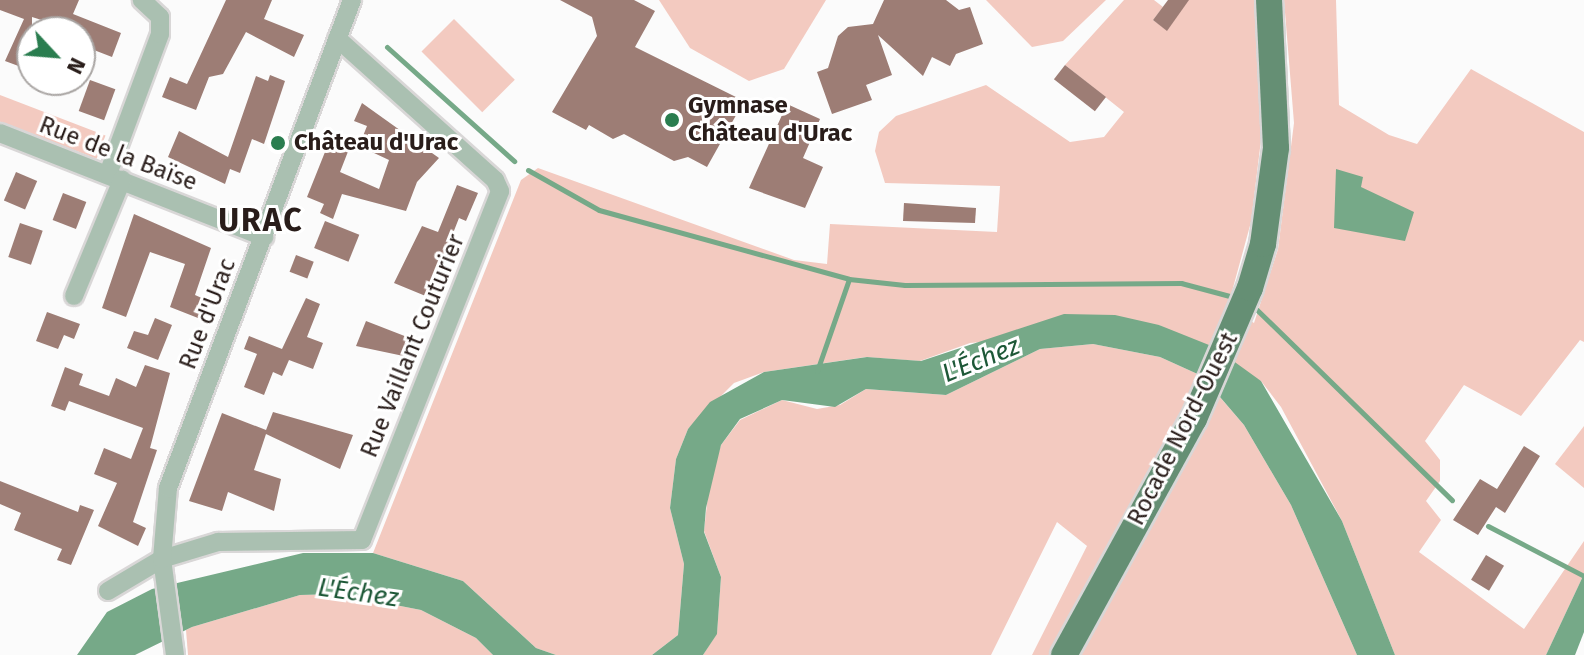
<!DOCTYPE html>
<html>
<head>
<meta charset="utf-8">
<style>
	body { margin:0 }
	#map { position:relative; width:1584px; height:655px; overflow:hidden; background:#fbfbfb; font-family:"Fira Sans",sans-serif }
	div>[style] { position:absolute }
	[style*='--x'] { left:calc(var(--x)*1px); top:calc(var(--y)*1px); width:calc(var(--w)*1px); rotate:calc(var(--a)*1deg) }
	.green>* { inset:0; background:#f3cac0; transform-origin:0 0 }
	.water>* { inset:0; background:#76a988 }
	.stream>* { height:5px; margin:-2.5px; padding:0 2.5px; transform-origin:2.5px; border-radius:2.5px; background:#76a988 }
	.building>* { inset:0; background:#9d7d75; transform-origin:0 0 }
	.roads { filter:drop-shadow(2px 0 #d9d7d7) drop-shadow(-2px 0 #d9d7d7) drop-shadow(0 2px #d9d7d7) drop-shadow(0 -2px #d9d7d7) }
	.minor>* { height:18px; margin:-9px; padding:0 9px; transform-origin:9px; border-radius:9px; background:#aac0b1 }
	.primary>* { height:26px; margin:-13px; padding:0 13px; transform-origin:13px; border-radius:13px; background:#658f74 }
	.dots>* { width:22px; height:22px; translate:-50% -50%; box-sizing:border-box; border:4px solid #fff; border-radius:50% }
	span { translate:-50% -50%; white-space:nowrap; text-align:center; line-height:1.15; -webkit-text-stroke:6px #fff; paint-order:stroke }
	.poi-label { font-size:24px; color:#291d1a; font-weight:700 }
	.left { translate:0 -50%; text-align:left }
	.street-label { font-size:24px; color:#291d1a }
	.water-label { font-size:26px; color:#1d5837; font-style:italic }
	.district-label { font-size:32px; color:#291d1a; font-weight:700; letter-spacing:2px }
	.north { position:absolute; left:16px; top:16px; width:80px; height:80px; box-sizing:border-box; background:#fff; border:2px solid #a9a5a3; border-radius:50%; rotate:116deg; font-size:22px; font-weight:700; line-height:32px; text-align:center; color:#291d1a }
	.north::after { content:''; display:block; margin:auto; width:28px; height:36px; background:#2a7d4f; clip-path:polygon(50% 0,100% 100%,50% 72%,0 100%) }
</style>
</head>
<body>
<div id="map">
	<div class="green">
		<div style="clip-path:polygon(659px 0,826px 0,784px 69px,749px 81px,690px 48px)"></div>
		<div style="clip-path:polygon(986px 0,1106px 0,1063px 41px,1032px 47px)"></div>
		<div style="clip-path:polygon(1124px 0,1154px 0,1163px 7px,1153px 20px,1167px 30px,1186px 0,1257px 0,1266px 99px,1251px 222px,1228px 306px,1254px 323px,1278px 249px,1294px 123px,1284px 0,1336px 0,1339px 105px,1389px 135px,1417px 144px,1471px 69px,1584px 132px,1584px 342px,1580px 340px,1521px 416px,1464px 385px,1425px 441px,1440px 460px,1440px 481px,1426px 501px,1441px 520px,1419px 552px,1524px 629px,1584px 541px,1584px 574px,1546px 655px,1395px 655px,1342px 521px,1281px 407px,1261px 381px,1159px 325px,970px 343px,920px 361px,866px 357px,764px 372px,734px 383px,688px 429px,676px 459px,670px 508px,684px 564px,678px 635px,652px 655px,556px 655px,536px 648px,463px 581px,373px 553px,521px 180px,538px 168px,794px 260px,827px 264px,830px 224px,997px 232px,1000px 186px,885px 183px,875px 151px,879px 132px,896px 116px,986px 85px,1070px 142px,1104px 137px,1124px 112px,1065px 65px)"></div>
		<div style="left:454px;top:19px;width:86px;height:46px;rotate:45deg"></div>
		<div style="left:0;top:95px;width:113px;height:25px;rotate:21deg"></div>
		<div style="clip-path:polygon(1093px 344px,1160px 357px,1202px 376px,1049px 655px,1032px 655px,1087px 546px,1057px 522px,991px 655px,703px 655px,717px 633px,721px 577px,704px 531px,710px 477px,721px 445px,740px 420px,782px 400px,817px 409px,840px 405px,866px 389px,946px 395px,1040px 349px)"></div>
		<div style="clip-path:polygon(1219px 396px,1244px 425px,1291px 505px,1357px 655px,1079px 655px)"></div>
		<div style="clip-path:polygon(1584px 426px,1584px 488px,1555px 464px)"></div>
		<div style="clip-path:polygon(339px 594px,421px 610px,476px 638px,493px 655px,188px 655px,186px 630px,192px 627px,300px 595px)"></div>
	</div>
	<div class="water">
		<div style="clip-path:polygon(1336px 169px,1363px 177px,1361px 187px,1414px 212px,1405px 241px,1334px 228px)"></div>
		<div style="clip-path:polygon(1064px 314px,1115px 315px,1159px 325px,1214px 347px,1261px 381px,1342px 521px,1395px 655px,1357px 655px,1291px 505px,1244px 425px,1202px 376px,1160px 357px,1093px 344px,1040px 349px,946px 395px,866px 389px,835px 407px,782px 400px,740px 419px,721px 445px,706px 508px,704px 532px,721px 577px,717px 634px,703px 655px,652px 655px,678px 635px,684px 564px,670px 508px,676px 459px,688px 429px,710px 402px,764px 372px,867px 357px,921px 361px)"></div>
		<div style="clip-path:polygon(303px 553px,373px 553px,463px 581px,536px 648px,556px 655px,493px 655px,476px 638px,421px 610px,339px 594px,300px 595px,192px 627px,135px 655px,77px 655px,107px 612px,152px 589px)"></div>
		<div style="clip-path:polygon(1584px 574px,1584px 632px,1575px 655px,1546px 655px)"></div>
	</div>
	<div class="stream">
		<div style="--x:387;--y:47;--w:171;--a:41.9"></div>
		<div style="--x:528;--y:170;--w:81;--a:29.4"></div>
		<div style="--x:599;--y:210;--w:259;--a:15.4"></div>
		<div style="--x:849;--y:279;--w:56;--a:6.1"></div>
		<div style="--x:905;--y:285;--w:276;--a:-0.4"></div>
		<div style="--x:1181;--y:283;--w:58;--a:15"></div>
		<div style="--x:1253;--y:306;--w:278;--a:44.3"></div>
		<div style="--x:817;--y:371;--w:97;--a:-70.8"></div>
		<div style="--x:1488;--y:526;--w:108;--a:27.5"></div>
	</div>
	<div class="building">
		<div style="clip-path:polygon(0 0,79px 0,73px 14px,121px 33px,112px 57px,81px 45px,80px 32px,32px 17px,32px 71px,5px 61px,24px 19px,0 10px)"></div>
		<div style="clip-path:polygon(226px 0,272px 0,264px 19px,304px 35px,294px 57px,246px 32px,223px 74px,209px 77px,196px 110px,162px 97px,170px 77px,187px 84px)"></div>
		<div style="clip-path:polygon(560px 0,634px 0,655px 11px,635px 47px,744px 101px,707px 167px,688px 157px,674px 161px,624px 134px,613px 139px,589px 125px,586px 130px,552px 112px,597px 36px,592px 17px)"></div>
		<div style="clip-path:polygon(884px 0,946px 0,959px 10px,970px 7px,983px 44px,956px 54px,950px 66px,932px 57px,923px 76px,878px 35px,892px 75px,866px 85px,872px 100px,832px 114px,817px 72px,828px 68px,838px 36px,848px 27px,873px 24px)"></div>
		<div style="clip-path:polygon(1168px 0,1189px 0,1167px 31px,1153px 20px)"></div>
		<div style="left:1065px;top:65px;width:52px;height:18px;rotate:38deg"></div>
		<div style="clip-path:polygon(270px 75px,285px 81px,264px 144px,252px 139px,240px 173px,230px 169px,225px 184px,168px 157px,179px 131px,228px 157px,256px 76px,268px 81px)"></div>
		<div style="left:90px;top:80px;width:27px;height:33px;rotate:20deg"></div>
		<div style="clip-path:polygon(362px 103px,439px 158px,417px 182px,406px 211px,342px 194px,333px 219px,320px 213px,324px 204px,307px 197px,329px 142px,349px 149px,340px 172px,379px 189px,389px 160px,359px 146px,367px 126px,354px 121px)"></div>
		<div style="clip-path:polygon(787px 104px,820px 119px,803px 158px,823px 167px,805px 208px,749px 188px)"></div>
		<div style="left:16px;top:172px;width:23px;height:31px;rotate:23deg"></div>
		<div style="clip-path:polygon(457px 185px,478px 193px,466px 221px,459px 218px,428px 297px,394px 283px,422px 226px,438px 232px)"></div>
		<div style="left:63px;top:193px;width:25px;height:29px;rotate:21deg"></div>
		<div style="clip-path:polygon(904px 203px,976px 208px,975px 223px,903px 221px)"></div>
		<div style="clip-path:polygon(134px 214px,211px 248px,195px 295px,204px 299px,198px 318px,170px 307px,185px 264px,150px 252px,126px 317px,102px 308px)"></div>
		<div style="left:325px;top:221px;width:37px;height:29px;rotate:22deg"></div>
		<div style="left:20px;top:223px;width:24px;height:36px;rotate:19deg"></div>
		<div style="left:296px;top:255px;width:19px;height:18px;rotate:21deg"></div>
		<div style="clip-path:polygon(306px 298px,320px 304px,307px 337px,323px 343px,313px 369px,289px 360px,282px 376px,273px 372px,264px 395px,244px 387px,257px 354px,244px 349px,249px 336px,282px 349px)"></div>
		<div style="clip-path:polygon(47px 312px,80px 324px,74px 339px,64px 335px,58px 349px,36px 341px)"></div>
		<div style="clip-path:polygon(155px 318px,172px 325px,158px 360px,127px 348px,134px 331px,148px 335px)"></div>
		<div style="clip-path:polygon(366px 321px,420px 342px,413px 358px,356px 346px)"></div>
		<div style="clip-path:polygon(145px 365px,170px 373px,150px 448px,157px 450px,133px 522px,146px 528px,138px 546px,98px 526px,117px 483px,94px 474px,104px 448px,131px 459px,143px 428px,69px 401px,65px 411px,51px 406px,65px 367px,83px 374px,79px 385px,109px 396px,116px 378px,136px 387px)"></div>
		<div style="clip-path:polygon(273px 412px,353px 435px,340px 469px,266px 434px,254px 470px,281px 479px,274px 511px,228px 492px,222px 511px,189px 501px,222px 413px,266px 430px)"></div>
		<div style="clip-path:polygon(1524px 446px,1540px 456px,1505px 513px,1496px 507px,1478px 535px,1453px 520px,1480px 479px,1497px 489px)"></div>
		<div style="clip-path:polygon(0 481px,78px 512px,80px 505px,94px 510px,71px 565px,57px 560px,62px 549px,14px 530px,21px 513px,0 504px)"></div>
		<div style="left:1486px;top:555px;width:21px;height:29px;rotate:31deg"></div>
	</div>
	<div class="roads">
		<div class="minor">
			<div style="--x:0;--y:133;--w:284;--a:21.5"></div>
			<div style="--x:108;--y:174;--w:149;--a:-69.6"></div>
			<div style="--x:160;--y:34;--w:17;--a:-90"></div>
			<div style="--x:160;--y:17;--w:25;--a:-137"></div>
			<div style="--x:74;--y:296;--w:126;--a:-67.5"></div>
			<div style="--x:108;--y:591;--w:63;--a:-30.7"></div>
			<div style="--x:162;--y:559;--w:59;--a:-16.9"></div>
			<div style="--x:218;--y:542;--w:144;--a:-0.8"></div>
			<div style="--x:362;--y:540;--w:375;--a:-68.4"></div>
			<div style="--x:500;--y:191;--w:12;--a:-114"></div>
			<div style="--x:495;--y:180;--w:212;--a:-138.1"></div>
			<div style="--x:175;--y:655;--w:97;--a:-97.7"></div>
			<div style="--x:162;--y:559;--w:71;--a:-85.2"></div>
			<div style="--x:168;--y:488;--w:522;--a:-69.34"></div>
		</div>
		<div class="primary">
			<div style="--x:1064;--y:655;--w:269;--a:-61.2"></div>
			<div style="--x:1194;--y:419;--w:142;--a:-66.9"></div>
			<div style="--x:1250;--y:288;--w:46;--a:-73.5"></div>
			<div style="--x:1263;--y:244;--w:97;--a:-82.3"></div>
			<div style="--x:1276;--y:148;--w:148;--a:-92.7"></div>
		</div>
	</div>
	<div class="dots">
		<div style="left:672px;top:120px;background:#2a7d4f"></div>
		<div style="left:278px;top:143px;background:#2a7d4f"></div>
	</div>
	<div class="poi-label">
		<span class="left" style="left:688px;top:120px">Gymnase<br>Château d'Urac</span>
		<span class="left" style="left:294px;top:143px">Château d'Urac</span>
	</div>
	<div class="street-label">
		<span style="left:118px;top:154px;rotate:21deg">Rue de la Baïse</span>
		<span style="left:208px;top:314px;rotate:-69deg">Rue d'Urac</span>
		<span style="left:413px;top:346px;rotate:-68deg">Rue Vaillant Couturier</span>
		<span style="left:1183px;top:429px;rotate:-63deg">Rocade Nord-Ouest</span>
	</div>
	<div class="water-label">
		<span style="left:981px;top:360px;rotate:-22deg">L'Échez</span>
		<span style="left:358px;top:593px;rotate:8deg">L'Échez</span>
	</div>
	<div class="district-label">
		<span style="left:261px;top:220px">URAC</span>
	</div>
	<div class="north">N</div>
</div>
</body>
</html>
